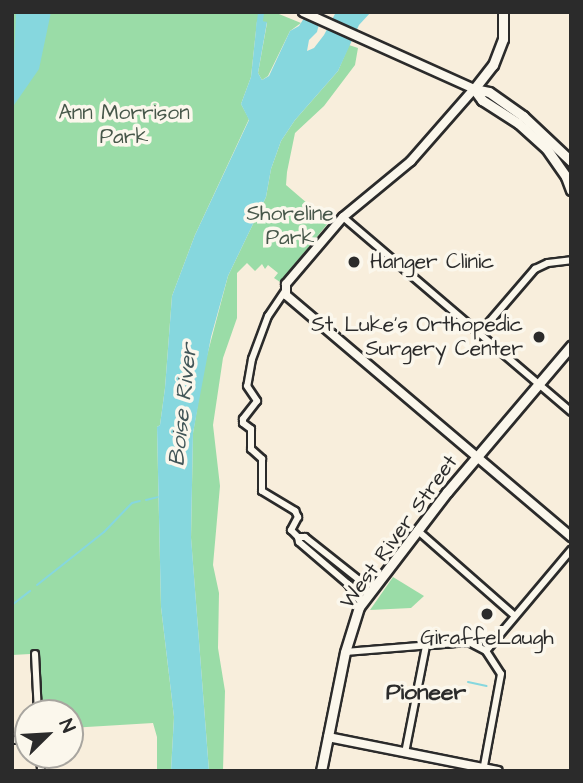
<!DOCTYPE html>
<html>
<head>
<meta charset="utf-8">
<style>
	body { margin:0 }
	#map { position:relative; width:583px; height:783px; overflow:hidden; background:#f8eedc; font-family:"Architects Daughter",sans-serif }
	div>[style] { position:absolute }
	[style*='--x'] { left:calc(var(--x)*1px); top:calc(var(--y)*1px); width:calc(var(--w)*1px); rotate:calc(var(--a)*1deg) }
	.green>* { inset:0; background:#9adca7 }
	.water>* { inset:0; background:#86d7de }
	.stream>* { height:2px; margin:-1px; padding:0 1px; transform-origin:1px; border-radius:1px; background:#86d7de }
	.canal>* { height:6px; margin:-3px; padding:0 3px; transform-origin:3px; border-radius:3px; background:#86d7de }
	.roads { filter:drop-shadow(2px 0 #2b2b2b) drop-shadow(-2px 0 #2b2b2b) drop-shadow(0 2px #2b2b2b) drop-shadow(0 -2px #2b2b2b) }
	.minor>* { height:6px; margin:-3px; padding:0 3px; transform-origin:3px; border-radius:3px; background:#fbf7ec }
	.tertiary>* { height:8px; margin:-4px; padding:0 4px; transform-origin:4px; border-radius:4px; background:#fbf7ec }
	.secondary>* { height:9px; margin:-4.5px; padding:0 4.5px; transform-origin:4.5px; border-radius:4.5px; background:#fbf7ec }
	.dots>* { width:19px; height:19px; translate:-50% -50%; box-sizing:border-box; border:4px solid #fbf7ec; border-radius:50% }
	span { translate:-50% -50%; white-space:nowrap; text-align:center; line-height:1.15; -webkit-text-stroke:7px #fbf7ec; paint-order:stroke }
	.park-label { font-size:21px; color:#47574a }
	.poi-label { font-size:21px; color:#2b2b2b }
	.left { translate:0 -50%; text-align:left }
	.right { translate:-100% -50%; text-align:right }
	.street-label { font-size:21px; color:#2b2b2b }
	.water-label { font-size:23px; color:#425658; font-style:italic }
	.neighbourhood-label { font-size:23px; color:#2b2b2b; font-weight:700 }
	.frame { position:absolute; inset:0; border:14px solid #2b2b2b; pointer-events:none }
	.north { position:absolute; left:14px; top:699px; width:70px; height:70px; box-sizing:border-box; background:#fbf7ec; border:2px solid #a8a59f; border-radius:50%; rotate:66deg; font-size:19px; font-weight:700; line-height:28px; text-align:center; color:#2b2b2b }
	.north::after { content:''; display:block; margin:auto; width:24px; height:32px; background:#2b2b2b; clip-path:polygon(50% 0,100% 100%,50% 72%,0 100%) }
</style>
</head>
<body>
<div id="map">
	<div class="green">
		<div style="clip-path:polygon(12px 12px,274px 12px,301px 23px,290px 31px,268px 76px,262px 80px,258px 73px,267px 23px,257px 21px,251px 77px,241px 104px,249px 119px,195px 235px,172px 296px,165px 388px,160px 425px,157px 427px,161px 607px,174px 717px,171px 771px,157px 771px,157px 737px,153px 723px,70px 728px,70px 713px,34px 713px,30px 654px,12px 655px)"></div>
		<div style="clip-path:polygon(349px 45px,358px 48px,355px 65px,324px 106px,295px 133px,287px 172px,286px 185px,329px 222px,280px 282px,274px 278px,278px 273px,268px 265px,265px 269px,262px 264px,255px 271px,247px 263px,237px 273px,237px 318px,223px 358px,213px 425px,220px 486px,213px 565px,219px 593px,218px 648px,225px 691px,223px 771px,209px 771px,191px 538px,193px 433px,204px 367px,228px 276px,266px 197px,271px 169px,281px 141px,295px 120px,338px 71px)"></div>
		<div style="clip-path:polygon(393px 577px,424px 596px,411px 608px,370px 610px)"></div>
	</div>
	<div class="water">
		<div style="clip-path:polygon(16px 12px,51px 12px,39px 69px,12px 108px)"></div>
		<div style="clip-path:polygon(308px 12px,322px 12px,317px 32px,309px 40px,307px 51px,314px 48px,324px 35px,336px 12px,371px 12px,359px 25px,338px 71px,295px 120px,281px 141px,271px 169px,266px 197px,228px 276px,211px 337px,193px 433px,191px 537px,209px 771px,171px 771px,174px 717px,161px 607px,157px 427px,160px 425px,165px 388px,172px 296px,195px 235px,249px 120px,241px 104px,251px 77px,257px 20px,267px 22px,258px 73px,262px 80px,269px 76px,290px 31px,299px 26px)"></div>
	</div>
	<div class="stream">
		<div style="--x:146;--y:500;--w:12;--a:-14"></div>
		<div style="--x:37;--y:585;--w:85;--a:-38.3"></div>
		<div style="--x:104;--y:532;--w:40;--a:-46"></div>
		<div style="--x:132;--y:503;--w:8;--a:-14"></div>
		<div style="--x:12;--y:605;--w:23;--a:-38"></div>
		<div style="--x:468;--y:682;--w:19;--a:12"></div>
	</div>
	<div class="canal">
		<div style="--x:259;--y:29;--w:17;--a:-83"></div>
	</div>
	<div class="roads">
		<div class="minor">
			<div style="--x:343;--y:217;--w:300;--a:40.5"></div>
			<div style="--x:285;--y:291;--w:30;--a:124"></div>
			<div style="--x:268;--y:316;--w:46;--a:110.4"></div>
			<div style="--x:252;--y:359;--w:27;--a:100"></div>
			<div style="--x:247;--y:386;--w:18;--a:56"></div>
			<div style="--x:257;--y:401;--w:23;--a:128"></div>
			<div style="--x:243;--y:419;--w:4;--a:90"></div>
			<div style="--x:243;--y:423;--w:10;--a:37"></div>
			<div style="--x:251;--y:429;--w:20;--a:90"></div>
			<div style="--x:251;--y:449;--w:15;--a:42"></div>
			<div style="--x:262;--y:459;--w:32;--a:90"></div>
			<div style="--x:262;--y:491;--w:39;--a:31"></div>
			<div style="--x:295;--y:511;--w:7;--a:63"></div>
			<div style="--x:298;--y:517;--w:15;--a:118"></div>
			<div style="--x:291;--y:530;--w:10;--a:45"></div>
			<div style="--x:298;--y:537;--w:5;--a:79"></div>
			<div style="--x:299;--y:542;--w:65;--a:40.6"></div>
			<div style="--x:348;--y:584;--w:24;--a:55"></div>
			<div style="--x:479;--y:334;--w:86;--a:-49.3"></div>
			<div style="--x:535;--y:269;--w:14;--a:-25"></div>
			<div style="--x:548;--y:263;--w:23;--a:-7"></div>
			<div style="--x:417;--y:530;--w:130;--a:41.3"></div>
			<div style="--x:298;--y:537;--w:7;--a:0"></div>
			<div style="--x:305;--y:537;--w:68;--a:38.4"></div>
			<div style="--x:358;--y:579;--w:18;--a:22"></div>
			<div style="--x:486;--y:651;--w:132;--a:-49.9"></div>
			<div style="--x:345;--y:652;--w:124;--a:-4.6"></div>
			<div style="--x:469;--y:642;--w:19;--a:28"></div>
			<div style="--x:486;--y:651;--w:27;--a:57"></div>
			<div style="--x:501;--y:674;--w:99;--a:100.5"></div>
			<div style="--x:35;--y:654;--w:59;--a:87.1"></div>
			<div style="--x:12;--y:740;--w:16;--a:-4"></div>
			<div style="--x:405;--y:753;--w:109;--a:-78.9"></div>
			<div style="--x:40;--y:755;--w:16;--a:86"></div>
		</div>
		<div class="tertiary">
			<div style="--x:303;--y:12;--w:188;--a:24.2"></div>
			<div style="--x:474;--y:89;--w:96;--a:131.2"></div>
			<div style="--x:411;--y:161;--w:88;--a:140.5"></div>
			<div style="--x:343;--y:217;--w:88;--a:130.4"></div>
			<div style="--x:286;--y:284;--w:11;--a:90"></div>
			<div style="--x:286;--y:295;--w:374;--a:40.3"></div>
			<div style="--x:328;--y:737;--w:173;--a:11.3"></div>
		</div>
		<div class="secondary">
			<div style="--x:474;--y:89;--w:14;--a:54"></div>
			<div style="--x:482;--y:100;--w:43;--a:32.6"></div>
			<div style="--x:518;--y:123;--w:38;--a:42"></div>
			<div style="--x:546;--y:148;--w:35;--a:55"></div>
			<div style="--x:566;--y:177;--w:14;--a:69"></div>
			<div style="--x:474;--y:89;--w:15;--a:11"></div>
			<div style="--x:489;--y:92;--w:42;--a:35.2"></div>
			<div style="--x:523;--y:116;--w:66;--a:43.2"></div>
			<div style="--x:474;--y:89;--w:31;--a:-52"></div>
			<div style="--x:493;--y:65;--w:28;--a:-69"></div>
			<div style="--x:503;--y:39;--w:27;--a:-90"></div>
			<div style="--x:321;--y:771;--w:121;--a:-78.6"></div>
			<div style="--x:345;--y:652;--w:47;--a:-72.7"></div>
			<div style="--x:359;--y:607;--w:145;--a:-52.6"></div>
			<div style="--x:447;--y:492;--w:192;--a:-49.7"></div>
		</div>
	</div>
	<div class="dots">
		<div style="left:354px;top:262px;background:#2b2b2b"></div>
		<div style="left:539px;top:337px;background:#2b2b2b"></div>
		<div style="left:487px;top:614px;background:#2b2b2b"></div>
	</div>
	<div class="park-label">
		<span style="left:124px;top:125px">Ann Morrison<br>Park</span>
		<span style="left:290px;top:226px">Shoreline<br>Park</span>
	</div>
	<div class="poi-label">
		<span class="left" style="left:370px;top:262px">Hanger Clinic</span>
		<span class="right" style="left:523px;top:337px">St. Luke's Orthopedic<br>Surgery Center</span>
		<span style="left:487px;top:638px">GiraffeLaugh</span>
	</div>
	<div class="street-label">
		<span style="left:399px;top:532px;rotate:-54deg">West River Street</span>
	</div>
	<div class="water-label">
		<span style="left:183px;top:405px;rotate:-84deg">Boise River</span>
	</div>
	<div class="neighbourhood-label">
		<span style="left:426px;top:692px">Pioneer</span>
	</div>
	<div class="frame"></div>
	<div class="north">N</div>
</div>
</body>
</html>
